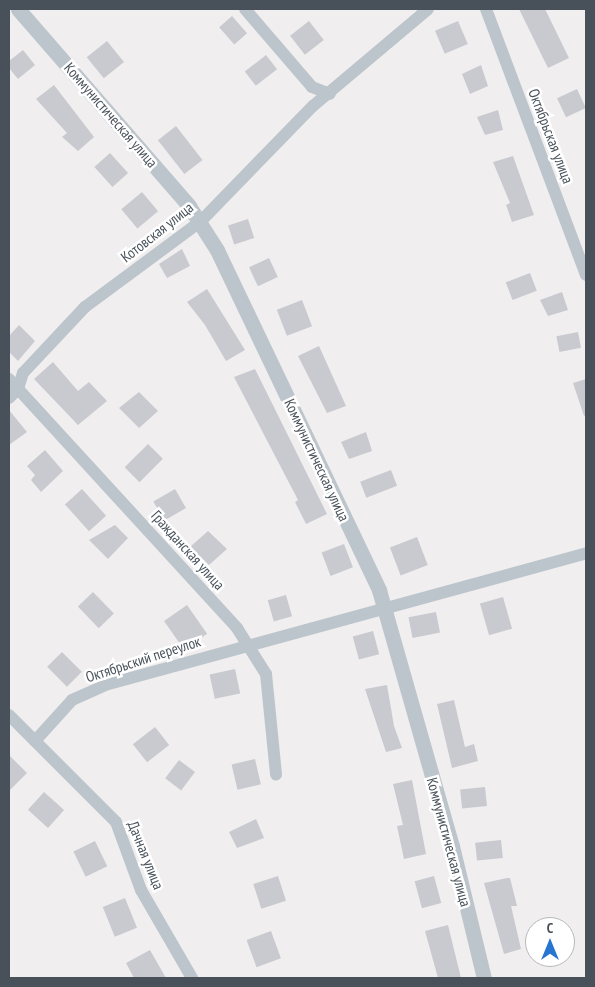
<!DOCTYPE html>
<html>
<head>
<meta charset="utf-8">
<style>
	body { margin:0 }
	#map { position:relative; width:595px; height:987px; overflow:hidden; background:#f0eeee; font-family:"PT Sans Narrow",sans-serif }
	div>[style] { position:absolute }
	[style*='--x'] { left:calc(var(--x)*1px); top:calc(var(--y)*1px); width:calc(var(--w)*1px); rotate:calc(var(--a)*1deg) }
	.building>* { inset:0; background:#c9cad0; transform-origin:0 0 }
	.minor>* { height:12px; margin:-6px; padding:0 6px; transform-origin:6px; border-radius:6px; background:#bdc5cc }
	.tertiary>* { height:15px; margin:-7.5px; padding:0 7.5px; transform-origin:7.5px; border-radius:7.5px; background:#bdc5cc }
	span { translate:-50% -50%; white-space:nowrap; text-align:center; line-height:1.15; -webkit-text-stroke:5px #fff; paint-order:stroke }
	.street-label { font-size:15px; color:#48515a }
	.frame { position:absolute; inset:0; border:10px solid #48515a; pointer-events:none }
	.north { position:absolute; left:525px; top:917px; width:50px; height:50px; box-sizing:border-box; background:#fff; border:1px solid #b6b9bd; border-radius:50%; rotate:0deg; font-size:14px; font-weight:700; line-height:20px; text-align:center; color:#48515a }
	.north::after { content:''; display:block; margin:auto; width:18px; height:22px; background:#2874d1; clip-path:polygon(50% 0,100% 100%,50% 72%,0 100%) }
</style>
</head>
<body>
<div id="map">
	<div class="building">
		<div style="clip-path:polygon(519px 9px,545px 9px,569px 58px,548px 68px)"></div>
		<div style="left:232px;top:16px;width:23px;height:17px;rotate:49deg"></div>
		<div style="left:309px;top:21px;width:24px;height:24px;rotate:52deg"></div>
		<div style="left:458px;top:21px;width:25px;height:25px;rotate:67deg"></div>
		<div style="left:107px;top:41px;width:27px;height:26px;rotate:51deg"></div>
		<div style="clip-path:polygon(23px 50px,35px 65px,18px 79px,9px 68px,9px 61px)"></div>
		<div style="left:266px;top:55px;width:18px;height:27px;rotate:52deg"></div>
		<div style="clip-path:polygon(481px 65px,488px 86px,470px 94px,462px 74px)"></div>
		<div style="clip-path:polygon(54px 85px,94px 137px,78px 151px,62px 137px,67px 133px,36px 99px)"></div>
		<div style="left:577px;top:89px;width:21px;height:22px;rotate:65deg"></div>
		<div style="clip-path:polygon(498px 110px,503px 130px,485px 135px,477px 117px)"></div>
		<div style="left:176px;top:126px;width:43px;height:23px;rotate:52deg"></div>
		<div style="left:110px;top:153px;width:27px;height:21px;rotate:48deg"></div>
		<div style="clip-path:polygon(513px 156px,534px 215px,512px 222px,506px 205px,510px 203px,493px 162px)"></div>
		<div style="left:142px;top:192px;width:25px;height:27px;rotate:50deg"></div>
		<div style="left:248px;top:219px;width:20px;height:21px;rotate:72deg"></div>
		<div style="clip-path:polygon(182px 249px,190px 266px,167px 278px,159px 264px)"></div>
		<div style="left:269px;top:258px;width:21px;height:22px;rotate:65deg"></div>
		<div style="left:530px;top:273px;width:19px;height:26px;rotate:69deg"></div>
		<div style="clip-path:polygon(207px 289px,245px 350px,226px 361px,205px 325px,187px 302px)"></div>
		<div style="clip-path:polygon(562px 292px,568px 310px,548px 316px,540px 300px)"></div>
		<div style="left:302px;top:300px;width:28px;height:27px;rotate:69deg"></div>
		<div style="clip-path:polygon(19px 325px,35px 341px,18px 361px,9px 352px,9px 336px)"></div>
		<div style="left:578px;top:332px;width:16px;height:22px;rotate:79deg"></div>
		<div style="clip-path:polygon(319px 346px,346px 406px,327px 413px,298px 356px)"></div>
		<div style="clip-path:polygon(53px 362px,78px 391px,89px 382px,107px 401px,78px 425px,34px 379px)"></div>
		<div style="clip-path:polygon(255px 369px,327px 514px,306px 524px,295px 502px,298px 500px,234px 377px)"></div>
		<div style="clip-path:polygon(586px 379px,586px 415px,584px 416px,573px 383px)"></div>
		<div style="clip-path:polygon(139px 392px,158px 411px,139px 428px,119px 408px)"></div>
		<div style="clip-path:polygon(9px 410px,27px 432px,9px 445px)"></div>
		<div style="clip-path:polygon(366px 432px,372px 451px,349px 459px,341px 442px)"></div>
		<div style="left:148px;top:444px;width:21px;height:33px;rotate:45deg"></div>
		<div style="clip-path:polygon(45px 450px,63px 471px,41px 492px,31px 480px,35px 475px,27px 466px)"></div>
		<div style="left:391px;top:470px;width:17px;height:33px;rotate:69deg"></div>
		<div style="left:82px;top:489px;width:36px;height:23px;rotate:48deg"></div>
		<div style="left:175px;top:489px;width:22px;height:25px;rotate:60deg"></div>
		<div style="clip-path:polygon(115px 525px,128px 538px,108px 559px,89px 540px)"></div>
		<div style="clip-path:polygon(208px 531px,227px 549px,209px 565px,190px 547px)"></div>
		<div style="left:417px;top:537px;width:30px;height:29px;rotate:69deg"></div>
		<div style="left:344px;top:544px;width:25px;height:24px;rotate:69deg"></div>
		<div style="left:93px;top:592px;width:30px;height:21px;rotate:46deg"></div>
		<div style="left:286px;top:595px;width:22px;height:19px;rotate:74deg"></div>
		<div style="left:503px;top:597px;width:33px;height:24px;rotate:74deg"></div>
		<div style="left:187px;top:605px;width:35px;height:28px;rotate:55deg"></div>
		<div style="left:436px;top:612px;width:21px;height:28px;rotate:79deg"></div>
		<div style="left:373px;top:631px;width:24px;height:21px;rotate:75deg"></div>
		<div style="left:62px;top:652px;width:28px;height:21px;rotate:45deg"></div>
		<div style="left:235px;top:669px;width:25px;height:26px;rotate:78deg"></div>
		<div style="clip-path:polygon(387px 685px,394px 726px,402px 748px,386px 752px,365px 689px)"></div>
		<div style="clip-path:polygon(454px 700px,465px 747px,474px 744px,478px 761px,452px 768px,437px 704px)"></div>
		<div style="left:155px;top:727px;width:23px;height:28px;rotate:52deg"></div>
		<div style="clip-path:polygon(9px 755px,27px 773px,9px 791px)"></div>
		<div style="left:255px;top:759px;width:26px;height:24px;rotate:77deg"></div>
		<div style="left:179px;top:760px;width:20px;height:23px;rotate:37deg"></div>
		<div style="clip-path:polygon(412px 780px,426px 854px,404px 859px,397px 826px,403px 825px,393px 784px)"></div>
		<div style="left:485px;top:787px;width:19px;height:25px;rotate:84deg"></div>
		<div style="left:44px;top:792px;width:27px;height:24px;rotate:42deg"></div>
		<div style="clip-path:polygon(256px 819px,264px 838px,237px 848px,229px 832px)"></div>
		<div style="left:501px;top:840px;width:18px;height:26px;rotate:84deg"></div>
		<div style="left:95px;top:841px;width:28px;height:24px;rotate:64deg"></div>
		<div style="left:278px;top:876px;width:26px;height:26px;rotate:72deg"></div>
		<div style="left:434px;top:876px;width:28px;height:20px;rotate:75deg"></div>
		<div style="clip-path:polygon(507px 878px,510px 878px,517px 906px,511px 906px,521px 949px,504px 954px,484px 883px)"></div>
		<div style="left:125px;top:898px;width:32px;height:24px;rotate:68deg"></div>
		<div style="clip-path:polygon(448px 925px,461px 978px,438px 978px,425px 931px)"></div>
		<div style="left:271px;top:931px;width:29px;height:26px;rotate:70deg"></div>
		<div style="clip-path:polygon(150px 950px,166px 978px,134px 978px,126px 963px)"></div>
	</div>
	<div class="minor">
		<div style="--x:245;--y:9;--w:103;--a:49.3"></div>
		<div style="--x:312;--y:87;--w:19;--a:21"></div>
		<div style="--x:486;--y:9;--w:284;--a:69.4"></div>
		<div style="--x:9;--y:379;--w:338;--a:47.5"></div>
		<div style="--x:237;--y:628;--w:54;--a:57.8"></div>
		<div style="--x:266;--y:674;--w:101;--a:84.3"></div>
		<div style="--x:9;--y:398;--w:13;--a:-45"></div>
		<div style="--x:18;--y:389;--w:17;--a:-73"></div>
		<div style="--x:23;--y:373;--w:91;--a:-46.8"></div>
		<div style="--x:85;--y:307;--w:143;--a:-36.5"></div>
		<div style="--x:200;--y:222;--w:162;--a:-45.8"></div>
		<div style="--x:313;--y:106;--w:150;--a:-40.1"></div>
		<div style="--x:9;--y:715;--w:151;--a:45"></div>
		<div style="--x:116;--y:822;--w:72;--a:69.8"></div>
		<div style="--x:141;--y:890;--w:102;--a:59.9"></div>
		<div style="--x:35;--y:741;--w:55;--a:-47.9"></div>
		<div style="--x:72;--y:700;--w:36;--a:-24"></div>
		<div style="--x:105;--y:685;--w:499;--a:-15.3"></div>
	</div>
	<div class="tertiary">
		<div style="--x:18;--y:9;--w:261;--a:49"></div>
		<div style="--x:189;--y:206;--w:52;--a:57.5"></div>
		<div style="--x:217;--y:250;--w:377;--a:64.5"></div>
		<div style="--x:379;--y:590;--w:266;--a:74.1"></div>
		<div style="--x:452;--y:846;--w:136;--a:76.4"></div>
	</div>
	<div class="street-label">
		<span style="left:111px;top:115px;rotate:49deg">Коммунистическая улица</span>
		<span style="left:551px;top:136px;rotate:69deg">Октябрьская улица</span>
		<span style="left:157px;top:232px;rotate:-38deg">Котовская улица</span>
		<span style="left:317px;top:460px;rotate:65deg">Коммунистическая улица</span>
		<span style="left:188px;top:550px;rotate:48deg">Гражданская улица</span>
		<span style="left:143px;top:659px;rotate:-18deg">Октябрьский переулок</span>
		<span style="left:449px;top:842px;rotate:75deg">Коммунистическая улица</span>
		<span style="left:146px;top:855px;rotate:68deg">Дачная улица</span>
	</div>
	<div class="frame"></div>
	<div class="north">С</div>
</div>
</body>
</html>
